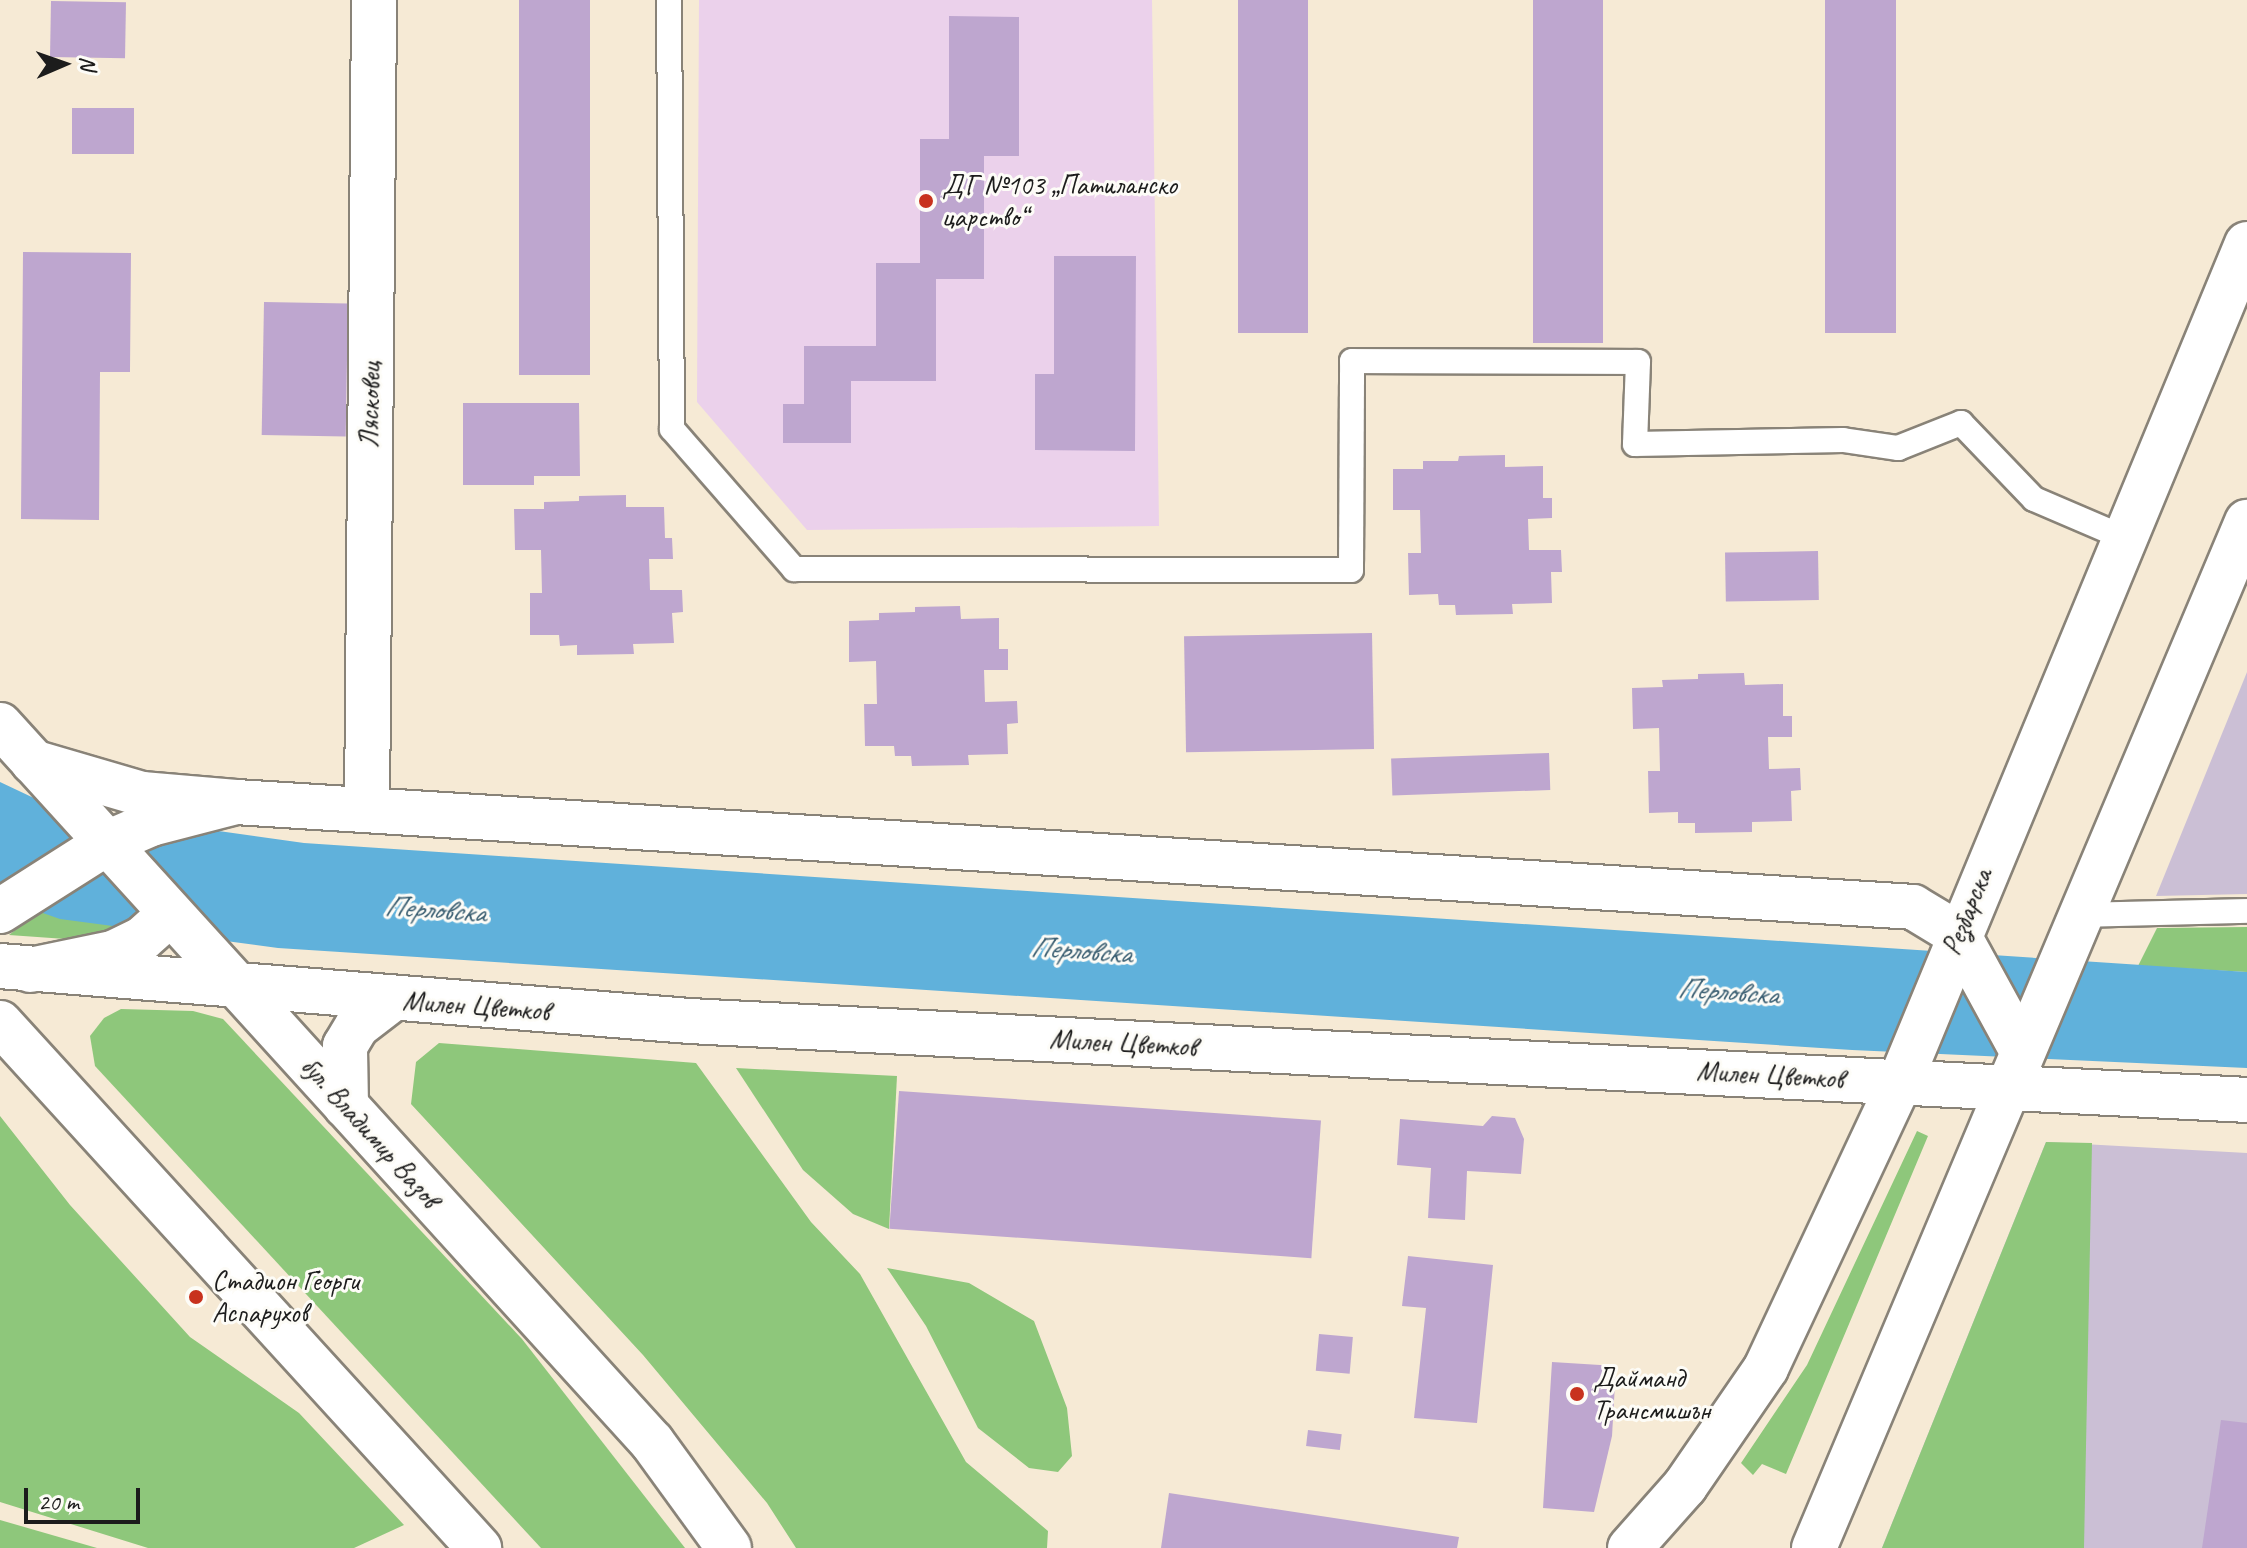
<!DOCTYPE html>
<html>
<head>
<meta charset="utf-8">
<style>
	body { margin:0 }
	#map { position:relative; width:2247px; height:1548px; overflow:hidden; background:#f6ead5; font-family:Caveat,sans-serif }
	div>[style] { position:absolute }
	[style*='--x'] { left:calc(var(--x)*1px); top:calc(var(--y)*1px); width:calc(var(--w)*1px); rotate:calc(var(--a)*1deg) }
	.built>* { inset:0; background:#ebd1eb }
	.industrial>* { inset:0; background:#cbbfd5 }
	.green>* { inset:0; background:#8ec77b }
	.water>* { inset:0; background:#60b1db }
	.building>* { inset:0; background:#bea6cf; transform-origin:0 0 }
	.roads { filter:drop-shadow(2px 0 #898378) drop-shadow(-2px 0 #898378) drop-shadow(0 2px #898378) drop-shadow(0 -2px #898378) }
	.service>* { height:24px; margin:-12px; padding:0 12px; transform-origin:12px; border-radius:12px; background:#fff }
	.minor>* { height:44px; margin:-22px; padding:0 22px; transform-origin:22px; border-radius:22px; background:#fff }
	.tertiary>* { height:44px; margin:-22px; padding:0 22px; transform-origin:22px; border-radius:22px; background:#fff }
	.primary>* { height:44px; margin:-22px; padding:0 22px; transform-origin:22px; border-radius:22px; background:#fff }
	.dots>* { width:22px; height:22px; translate:-50% -50%; box-sizing:border-box; border:4px solid #fdfcf7; border-radius:50% }
	span { translate:-50% -50%; white-space:nowrap; text-align:center; line-height:1.15; -webkit-text-stroke:6px #fdfcf7; paint-order:stroke }
	.poi-label { font-size:28px; color:#1c1c1c }
	.left { translate:0 -50%; text-align:left }
	.street-label { font-size:28px; color:#1c1c1c }
	.water-label { font-size:30px; color:#3b5f72; font-style:italic }
	.north { position:absolute; left:24px; top:24px; width:80px; height:80px; -webkit-text-stroke:6px #fdfcf7; paint-order:stroke; rotate:88deg; font-size:22px; font-weight:700; line-height:32px; text-align:center; color:#1c1c1c }
	.north::after { content:''; display:block; margin:auto; width:28px; height:36px; background:#1c1c1c; clip-path:polygon(50% 0,100% 100%,50% 72%,0 100%) }
	.scale { position:absolute; left:24px; top:1488px; width:116px; height:36px; box-sizing:border-box; border:4px solid #1c1c1c; border-top:0; padding-left:10px; font-size:24px; line-height:28px; white-space:nowrap; color:#1c1c1c; -webkit-text-stroke:6px #fdfcf7; paint-order:stroke }
</style>
</head>
<body>
<div id="map">
	<div class="built">
		<div style="clip-path:polygon(699px 0,1152px 0,1159px 526px,807px 530px,697px 402px)"></div>
	</div>
	<div class="industrial">
		<div style="clip-path:polygon(2247px 672px,2247px 894px,2156px 896px)"></div>
		<div style="clip-path:polygon(2046px 1142px,2247px 1153px,2247px 1548px,1882px 1548px)"></div>
	</div>
	<div class="green">
		<div style="clip-path:polygon(61px 893px,134px 918px,108px 942px,9px 935px)"></div>
		<div style="clip-path:polygon(2247px 927px,2247px 972px,2138px 966px,2157px 928px)"></div>
		<div style="clip-path:polygon(121px 1009px,193px 1011px,223px 1019px,522px 1339px,685px 1548px,541px 1548px,95px 1066px,90px 1036px,104px 1018px)"></div>
		<div style="clip-path:polygon(439px 1043px,696px 1063px,811px 1222px,860px 1274px,966px 1462px,1048px 1531px,1047px 1548px,796px 1548px,767px 1503px,643px 1355px,411px 1104px,416px 1062px)"></div>
		<div style="clip-path:polygon(736px 1068px,897px 1076px,889px 1229px,853px 1214px,803px 1170px)"></div>
		<div style="clip-path:polygon(0 1116px,70px 1205px,190px 1337px,299px 1413px,404px 1525px,354px 1548px,148px 1548px,0 1502px)"></div>
		<div style="clip-path:polygon(1917px 1131px,1928px 1136px,1786px 1474px,1762px 1464px,1753px 1475px,1741px 1463px,1807px 1365px)"></div>
		<div style="clip-path:polygon(2046px 1142px,2092px 1143px,2084px 1548px,1882px 1548px)"></div>
		<div style="clip-path:polygon(887px 1268px,969px 1283px,1034px 1321px,1067px 1408px,1072px 1456px,1058px 1472px,1029px 1468px,978px 1428px,926px 1326px)"></div>
		<div style="clip-path:polygon(0 1520px,97px 1548px,0 1548px)"></div>
	</div>
	<div class="water">
		<div style="clip-path:polygon(0 782px,55px 808px,304px 843px,2247px 972px,2247px 1068px,1852px 1050px,278px 948px,60px 919px,0 898px)"></div>
	</div>
	<div class="building">
		<div style="left:519px;top:0;width:71px;height:375px"></div>
		<div style="left:1238px;top:0;width:70px;height:333px"></div>
		<div style="left:1533px;top:0;width:70px;height:343px"></div>
		<div style="left:1825px;top:0;width:71px;height:333px"></div>
		<div style="left:51px;top:1px;width:75px;height:56px;rotate:1deg"></div>
		<div style="clip-path:polygon(949px 16px,1019px 17px,1019px 156px,984px 156px,984px 279px,936px 279px,936px 381px,851px 381px,851px 443px,783px 443px,783px 404px,804px 404px,804px 346px,876px 346px,876px 263px,920px 263px,920px 139px,949px 139px)"></div>
		<div style="left:72px;top:108px;width:62px;height:46px"></div>
		<div style="clip-path:polygon(23px 252px,131px 253px,130px 372px,100px 372px,99px 520px,21px 519px)"></div>
		<div style="clip-path:polygon(1054px 256px,1136px 256px,1135px 451px,1035px 450px,1035px 374px,1054px 374px)"></div>
		<div style="left:264px;top:302px;width:84px;height:133px;rotate:1deg"></div>
		<div style="clip-path:polygon(463px 403px,579px 403px,580px 476px,534px 476px,534px 485px,463px 485px)"></div>
		<div style="clip-path:polygon(1505px 455px,1505px 467px,1543px 466px,1543px 498px,1552px 498px,1552px 518px,1528px 519px,1529px 550px,1561px 550px,1562px 572px,1551px 572px,1552px 603px,1512px 604px,1513px 614px,1456px 615px,1455px 605px,1439px 605px,1438px 594px,1409px 595px,1408px 553px,1421px 553px,1420px 510px,1393px 510px,1393px 469px,1423px 469px,1423px 461px,1458px 461px,1459px 456px)"></div>
		<div style="clip-path:polygon(626px 495px,626px 507px,664px 507px,665px 538px,672px 538px,673px 559px,649px 559px,650px 590px,682px 590px,683px 612px,672px 613px,674px 643px,633px 644px,634px 654px,577px 655px,577px 645px,560px 646px,559px 635px,530px 635px,530px 593px,542px 593px,541px 550px,515px 550px,514px 509px,544px 509px,544px 502px,579px 501px,579px 496px)"></div>
		<div style="left:1818px;top:551px;width:49px;height:93px;rotate:89deg"></div>
		<div style="clip-path:polygon(960px 606px,961px 619px,999px 618px,999px 649px,1008px 649px,1008px 670px,984px 670px,985px 702px,1017px 701px,1018px 723px,1007px 724px,1008px 754px,968px 755px,969px 765px,912px 766px,911px 756px,895px 756px,894px 746px,865px 746px,864px 704px,877px 704px,876px 661px,849px 662px,849px 621px,879px 620px,879px 613px,915px 612px,915px 607px)"></div>
		<div style="left:1372px;top:633px;width:116px;height:188px;rotate:89deg"></div>
		<div style="clip-path:polygon(1744px 673px,1745px 685px,1783px 684px,1783px 716px,1792px 716px,1792px 737px,1768px 737px,1769px 769px,1800px 768px,1801px 790px,1791px 791px,1792px 821px,1752px 822px,1752px 832px,1695px 833px,1695px 823px,1678px 823px,1678px 812px,1649px 813px,1648px 771px,1660px 771px,1659px 728px,1633px 729px,1632px 688px,1663px 687px,1662px 680px,1698px 679px,1698px 674px)"></div>
		<div style="left:1549px;top:753px;width:37px;height:158px;rotate:88deg"></div>
		<div style="left:899px;top:1091px;width:423px;height:138px;rotate:4deg"></div>
		<div style="clip-path:polygon(1492px 1116px,1515px 1118px,1524px 1139px,1521px 1174px,1467px 1171px,1465px 1220px,1428px 1218px,1431px 1168px,1397px 1165px,1400px 1119px,1483px 1126px)"></div>
		<div style="clip-path:polygon(1408px 1256px,1493px 1265px,1477px 1423px,1414px 1418px,1426px 1308px,1402px 1306px)"></div>
		<div style="left:1319px;top:1334px;width:34px;height:37px;rotate:5deg"></div>
		<div style="clip-path:polygon(1552px 1362px,1616px 1366px,1612px 1436px,1594px 1512px,1543px 1508px)"></div>
		<div style="clip-path:polygon(2221px 1420px,2247px 1423px,2247px 1548px,2202px 1548px)"></div>
		<div style="left:1308px;top:1430px;width:34px;height:16px;rotate:7deg"></div>
		<div style="clip-path:polygon(1169px 1493px,1459px 1537px,1457px 1548px,1161px 1548px)"></div>
	</div>
	<div class="roads">
		<div class="service">
			<div style="--x:669;--y:0;--w:429;--a:89.6"></div>
			<div style="--x:672;--y:429;--w:186;--a:48.9"></div>
			<div style="--x:794;--y:569;--w:557;--a:0.1"></div>
			<div style="--x:1351;--y:570;--w:209;--a:-89.7"></div>
			<div style="--x:1352;--y:361;--w:286;--a:0.2"></div>
			<div style="--x:1638;--y:362;--w:82;--a:92.1"></div>
			<div style="--x:1635;--y:444;--w:208;--a:-1.1"></div>
			<div style="--x:1843;--y:440;--w:56;--a:8.3"></div>
			<div style="--x:1898;--y:448;--w:68;--a:-21.6"></div>
			<div style="--x:1961;--y:423;--w:105;--a:46.2"></div>
			<div style="--x:2034;--y:499;--w:99;--a:23.2"></div>
			<div style="--x:2080;--y:915;--w:167;--a:-1.4"></div>
		</div>
		<div class="minor">
			<div style="--x:33;--y:762;--w:114;--a:16.4"></div>
			<div style="--x:142;--y:794;--w:94;--a:4.9"></div>
			<div style="--x:236;--y:802;--w:1680;--a:3.58"></div>
			<div style="--x:1913;--y:907;--w:52;--a:31"></div>
			<div style="--x:1958;--y:934;--w:133;--a:61.3"></div>
			<div style="--x:367;--y:809;--w:809;--a:-89.5"></div>
			<div style="--x:0;--y:966;--w:691;--a:4.56"></div>
			<div style="--x:689;--y:1021;--w:1560;--a:2.9"></div>
		</div>
		<div class="tertiary">
			<div style="--x:1630;--y:1548;--w:83;--a:-48.4"></div>
			<div style="--x:1685;--y:1486;--w:143;--a:-55.5"></div>
			<div style="--x:1766;--y:1368;--w:316;--a:-64.9"></div>
			<div style="--x:1900;--y:1082;--w:907;--a:-67.51"></div>
			<div style="--x:1814;--y:1548;--w:1114;--a:-67.12"></div>
		</div>
		<div class="primary">
			<div style="--x:0;--y:725;--w:969;--a:47.72"></div>
			<div style="--x:652;--y:1442;--w:131;--a:54"></div>
			<div style="--x:0;--y:911;--w:127;--a:-32.4"></div>
			<div style="--x:107;--y:843;--w:48;--a:-23.4"></div>
			<div style="--x:151;--y:824;--w:88;--a:-14.5"></div>
			<div style="--x:30;--y:970;--w:85;--a:-11.6"></div>
			<div style="--x:113;--y:953;--w:32;--a:-26"></div>
			<div style="--x:142;--y:939;--w:38;--a:-42"></div>
			<div style="--x:0;--y:1023;--w:711;--a:47.62"></div>
			<div style="--x:346;--y:1106;--w:60;--a:-91"></div>
			<div style="--x:345;--y:1046;--w:23;--a:-59"></div>
			<div style="--x:357;--y:1026;--w:43;--a:-37.4"></div>
		</div>
	</div>
	<div class="dots">
		<div style="left:926px;top:201px;background:#c8321e"></div>
		<div style="left:196px;top:1297px;background:#c8321e"></div>
		<div style="left:1577px;top:1394px;background:#c8321e"></div>
	</div>
	<div class="poi-label">
		<span class="left" style="left:942px;top:201px">ДГ №103 „Патиланско<br>царство“</span>
		<span class="left" style="left:212px;top:1297px">Стадион Георги<br>Аспарухов</span>
		<span class="left" style="left:1593px;top:1394px">Дайманд<br>Трансмишън</span>
	</div>
	<div class="street-label">
		<span style="left:370px;top:405px;rotate:-89deg">Лясковец</span>
		<span style="left:1967px;top:912px;rotate:-68deg">Резбарска</span>
		<span style="left:476px;top:1006px;rotate:4deg">Милен Цветков</span>
		<span style="left:1123px;top:1043px;rotate:3deg">Милен Цветков</span>
		<span style="left:1770px;top:1075px;rotate:3deg">Милен Цветков</span>
		<span style="left:370px;top:1132px;rotate:48deg">бул. Владимир Вазов</span>
	</div>
	<div class="water-label">
		<span style="left:435px;top:909px;rotate:4deg">Перловска</span>
		<span style="left:1081px;top:950px;rotate:4deg">Перловска</span>
		<span style="left:1728px;top:991px;rotate:4deg">Перловска</span>
	</div>
	<div class="north">N</div>
	<div class="scale">20 m</div>
</div>
</body>
</html>
